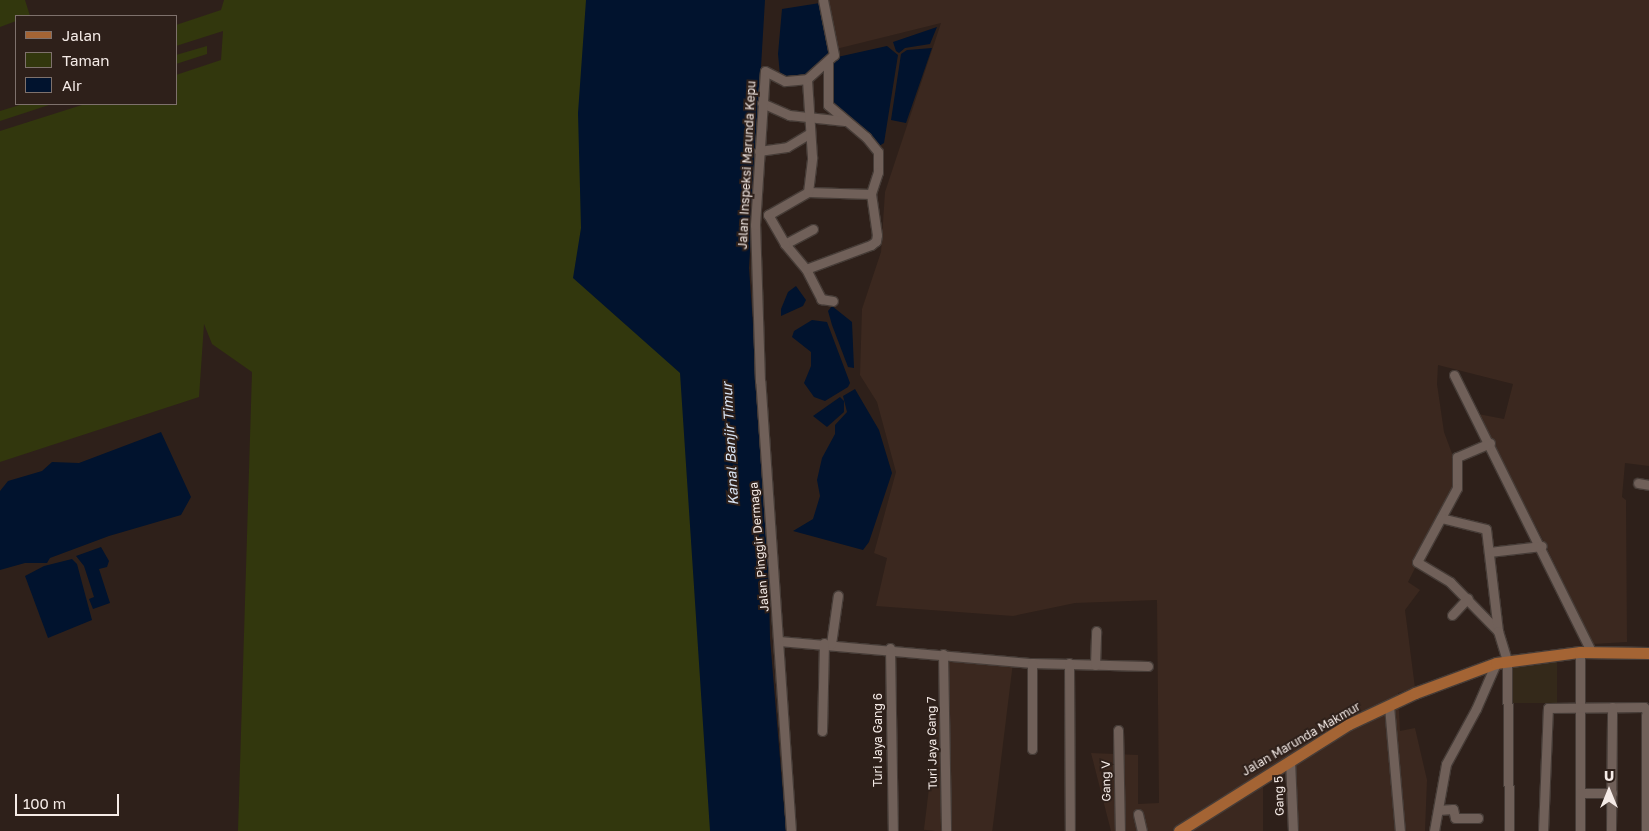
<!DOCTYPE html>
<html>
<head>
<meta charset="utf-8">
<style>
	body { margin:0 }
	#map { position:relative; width:1649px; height:831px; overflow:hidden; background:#2e201a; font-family:"Golos Text",sans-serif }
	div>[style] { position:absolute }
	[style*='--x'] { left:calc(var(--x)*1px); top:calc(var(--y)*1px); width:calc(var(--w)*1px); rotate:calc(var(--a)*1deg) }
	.built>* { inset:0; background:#3b281f; transform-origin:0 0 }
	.education>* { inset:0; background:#34291a; transform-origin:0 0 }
	.green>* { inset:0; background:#32370d }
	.water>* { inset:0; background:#01132e }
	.roads { filter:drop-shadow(1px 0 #463c37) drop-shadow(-1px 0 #463c37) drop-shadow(0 1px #463c37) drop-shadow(0 -1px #463c37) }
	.minor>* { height:9px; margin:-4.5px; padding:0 4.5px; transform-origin:4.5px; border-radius:4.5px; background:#706059 }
	.major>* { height:11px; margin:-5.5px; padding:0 5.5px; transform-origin:5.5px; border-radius:5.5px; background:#a46434 }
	span { translate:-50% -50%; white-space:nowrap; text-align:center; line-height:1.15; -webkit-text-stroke:4px #2e201a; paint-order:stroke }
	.street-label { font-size:12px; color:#f5ebe7 }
	.water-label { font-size:14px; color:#d8e4f5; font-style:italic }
	.legend { position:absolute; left:15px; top:15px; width:162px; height:90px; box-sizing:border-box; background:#2e201a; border:1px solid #7e716c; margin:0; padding:6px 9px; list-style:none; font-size:15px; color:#f5ebe7 }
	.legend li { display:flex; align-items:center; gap:10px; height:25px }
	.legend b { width:25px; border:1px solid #7e716c }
	.north { position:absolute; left:1584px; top:766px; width:50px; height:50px; -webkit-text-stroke:4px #2e201a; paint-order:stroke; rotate:0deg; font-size:14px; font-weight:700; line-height:20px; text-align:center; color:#f5ebe7 }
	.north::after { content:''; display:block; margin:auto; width:18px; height:22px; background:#f5ebe7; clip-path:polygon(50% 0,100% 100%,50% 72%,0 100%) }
	.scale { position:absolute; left:15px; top:794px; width:104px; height:22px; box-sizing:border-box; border:2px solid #f5ebe7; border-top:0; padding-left:6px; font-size:15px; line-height:18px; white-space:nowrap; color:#f5ebe7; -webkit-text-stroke:4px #2e201a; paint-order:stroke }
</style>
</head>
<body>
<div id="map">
	<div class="built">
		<div style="clip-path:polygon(825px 0,1649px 0,1649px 466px,1625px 463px,1622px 497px,1626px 500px,1627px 642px,1593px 644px,1545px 544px,1478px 414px,1504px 419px,1513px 384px,1438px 365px,1437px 384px,1444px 432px,1454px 459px,1456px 487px,1408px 582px,1420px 590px,1405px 610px,1415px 688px,1398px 693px,1400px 731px,1415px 728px,1427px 780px,1425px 831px,1295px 831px,1295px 766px,1263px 786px,1263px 831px,1111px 831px,1091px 753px,1138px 755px,1138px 804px,1159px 803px,1157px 600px,1075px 603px,1013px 616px,876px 606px,887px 558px,874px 553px,896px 472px,877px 402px,860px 375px,862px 309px,881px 252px,885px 192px,941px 23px,836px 49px)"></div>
		<div style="left:946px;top:650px;width:68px;height:181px;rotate:7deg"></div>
	</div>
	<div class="education">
		<div style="left:1557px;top:662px;width:41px;height:47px;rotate:90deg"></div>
	</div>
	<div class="green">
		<div style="clip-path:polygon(0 0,25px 0,30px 16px,16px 16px,16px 21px,0 27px)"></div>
		<div style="clip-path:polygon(224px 0,591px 0,684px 369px,714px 831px,238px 831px,252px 372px,212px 344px,204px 324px,199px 397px,0 462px,0 131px,85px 104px,176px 104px,176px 75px,221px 60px,223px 31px,176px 46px,176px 25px,221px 10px)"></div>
		<div style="clip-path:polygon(207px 46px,207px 54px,176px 64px,176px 55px)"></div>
		<div style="clip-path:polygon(23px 104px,52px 104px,0 121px,0 111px)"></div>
	</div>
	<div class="water">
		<div style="clip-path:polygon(586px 0,765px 0,749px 268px,768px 539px,770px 639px,786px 831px,710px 831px,680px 373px,573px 278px,581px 228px,578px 113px)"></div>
		<div style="clip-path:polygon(820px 3px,834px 55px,806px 76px,794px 79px,780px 75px,778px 54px,782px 9px)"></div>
		<div style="clip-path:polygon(937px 27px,930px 44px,905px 48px,899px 53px,896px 51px,893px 42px)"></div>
		<div style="clip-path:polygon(887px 46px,898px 55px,884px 143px,879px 146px,834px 107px,833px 58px)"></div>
		<div style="clip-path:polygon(932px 48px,906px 123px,891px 120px,901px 54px,907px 50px)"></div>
		<div style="clip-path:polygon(796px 286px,806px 300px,803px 306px,781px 316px,781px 309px,788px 292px)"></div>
		<div style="clip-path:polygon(832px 306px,852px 322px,854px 368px,848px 367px,832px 325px,828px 311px)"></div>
		<div style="clip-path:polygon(812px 320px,827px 322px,850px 383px,848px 387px,825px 401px,814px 397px,804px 383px,811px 366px,811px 352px,792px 337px,794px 331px)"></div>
		<div style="clip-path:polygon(855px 389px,879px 430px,892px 473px,869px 542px,863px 550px,793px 531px,813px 519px,820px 496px,817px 480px,822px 458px,835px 434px,835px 425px,847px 412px,843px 396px)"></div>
		<div style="clip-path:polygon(840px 397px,844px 401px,844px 412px,827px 427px,813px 416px)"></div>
		<div style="clip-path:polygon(161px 432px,191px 497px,181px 515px,109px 536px,50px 558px,47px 563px,25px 563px,0 570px,0 491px,8px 481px,42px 471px,52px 462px,79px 463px)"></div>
		<div style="clip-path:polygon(101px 547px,109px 561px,107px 567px,99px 569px,110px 603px,93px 609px,89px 599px,94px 597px,84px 566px,76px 556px)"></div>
		<div style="clip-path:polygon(72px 559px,77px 564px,92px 620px,48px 638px,25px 576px,44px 566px)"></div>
	</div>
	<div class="roads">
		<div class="minor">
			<div style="--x:828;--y:62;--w:43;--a:90"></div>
			<div style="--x:828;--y:105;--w:50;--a:40.1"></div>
			<div style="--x:866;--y:137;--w:19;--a:51"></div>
			<div style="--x:878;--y:152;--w:20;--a:90"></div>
			<div style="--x:878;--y:172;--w:23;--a:108"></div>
			<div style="--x:762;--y:103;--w:30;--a:24"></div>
			<div style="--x:789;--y:115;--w:56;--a:6.1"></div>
			<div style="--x:759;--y:151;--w:28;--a:-8"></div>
			<div style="--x:787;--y:147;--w:26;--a:-31"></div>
			<div style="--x:813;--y:229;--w:32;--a:152"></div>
			<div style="--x:785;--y:244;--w:33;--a:50"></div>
			<div style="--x:806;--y:269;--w:34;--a:63"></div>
			<div style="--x:821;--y:299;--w:12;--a:9"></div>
			<div style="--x:785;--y:244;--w:34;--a:-120"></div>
			<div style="--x:768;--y:215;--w:46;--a:-29.9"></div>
			<div style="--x:806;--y:269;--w:69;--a:-20.3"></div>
			<div style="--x:871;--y:245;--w:6;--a:-39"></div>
			<div style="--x:876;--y:241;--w:6;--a:-81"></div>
			<div style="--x:877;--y:235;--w:41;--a:-98.3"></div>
			<div style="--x:871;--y:194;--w:63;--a:-178.2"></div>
			<div style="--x:808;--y:192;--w:35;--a:-83"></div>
			<div style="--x:812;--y:157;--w:78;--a:-93.7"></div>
			<div style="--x:807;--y:79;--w:36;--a:-42"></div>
			<div style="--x:834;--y:55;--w:56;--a:-101.3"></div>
			<div style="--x:1454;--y:375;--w:308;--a:63.6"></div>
			<div style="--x:1490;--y:443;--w:36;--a:157"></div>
			<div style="--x:1457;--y:457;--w:31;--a:90"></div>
			<div style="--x:1457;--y:488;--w:84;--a:118.4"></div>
			<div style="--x:1417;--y:562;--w:39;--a:31"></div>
			<div style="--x:1450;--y:582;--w:69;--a:45.6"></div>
			<div style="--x:1638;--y:483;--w:11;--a:10"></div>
			<div style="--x:1441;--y:518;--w:46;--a:13.7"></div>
			<div style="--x:1486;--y:529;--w:103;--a:83.3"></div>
			<div style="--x:1498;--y:631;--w:31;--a:73"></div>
			<div style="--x:1507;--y:661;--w:170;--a:89.3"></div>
			<div style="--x:1489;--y:552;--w:53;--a:-6.5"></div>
			<div style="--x:1452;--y:615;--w:23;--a:-47"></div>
			<div style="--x:779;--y:641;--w:254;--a:5"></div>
			<div style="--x:1032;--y:663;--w:116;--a:1.5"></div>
			<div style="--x:831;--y:644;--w:49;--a:-81.9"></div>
			<div style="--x:890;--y:648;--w:183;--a:89.1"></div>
			<div style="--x:1580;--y:652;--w:179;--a:90"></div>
			<div style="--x:943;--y:654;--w:177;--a:89"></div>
			<div style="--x:1032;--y:663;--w:86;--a:90"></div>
			<div style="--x:1069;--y:663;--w:168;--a:89.7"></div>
			<div style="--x:1095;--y:665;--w:34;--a:-88"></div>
			<div style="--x:1389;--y:706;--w:125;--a:85"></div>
			<div style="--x:1118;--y:730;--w:101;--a:88.9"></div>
			<div style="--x:822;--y:731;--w:88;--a:-88.7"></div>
			<div style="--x:1290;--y:760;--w:71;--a:87.6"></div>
			<div style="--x:1580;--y:793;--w:32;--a:0"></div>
			<div style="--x:1438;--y:810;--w:15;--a:-4"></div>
			<div style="--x:1453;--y:809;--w:9;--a:77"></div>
			<div style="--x:1455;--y:818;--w:23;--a:0"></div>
			<div style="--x:1138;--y:814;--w:17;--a:77"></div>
			<div style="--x:791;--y:831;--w:451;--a:-93.9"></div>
			<div style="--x:760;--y:381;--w:156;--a:-91.8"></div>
			<div style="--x:755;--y:225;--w:154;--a:-86.3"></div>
			<div style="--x:765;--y:71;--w:22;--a:27"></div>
			<div style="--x:785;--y:81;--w:22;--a:-5"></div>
			<div style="--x:1434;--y:831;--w:68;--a:-79.8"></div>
			<div style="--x:1446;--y:764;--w:63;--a:-61.4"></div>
			<div style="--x:1476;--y:709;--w:50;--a:-66.5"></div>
			<div style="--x:1543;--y:831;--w:123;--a:-87.7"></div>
			<div style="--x:1548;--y:708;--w:96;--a:-0.6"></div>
			<div style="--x:1644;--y:707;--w:9;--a:58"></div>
			<div style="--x:1611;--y:831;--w:124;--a:-89.5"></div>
			<div style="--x:1646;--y:831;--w:116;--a:-90"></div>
		</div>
		<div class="major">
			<div style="--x:1179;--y:831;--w:201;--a:-32.2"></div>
			<div style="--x:1349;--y:724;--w:73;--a:-25.2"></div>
			<div style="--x:1415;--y:693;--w:86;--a:-20.3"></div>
			<div style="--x:1496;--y:663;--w:85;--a:-7.5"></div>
			<div style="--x:1580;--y:652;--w:69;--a:0.8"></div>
		</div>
	</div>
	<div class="street-label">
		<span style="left:747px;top:165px;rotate:-87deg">Jalan Inspeksi Marunda Kepu</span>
		<span style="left:759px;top:547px;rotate:-95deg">Jalan Pinggir Dermaga</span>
		<span style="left:1301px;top:739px;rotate:-30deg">Jalan Marunda Makmur</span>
		<span style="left:878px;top:740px;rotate:-90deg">Turi Jaya Gang 6</span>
		<span style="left:932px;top:743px;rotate:-91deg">Turi Jaya Gang 7</span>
		<span style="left:1106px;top:781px;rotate:-91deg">Gang V</span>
		<span style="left:1279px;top:796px;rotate:-92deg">Gang 5</span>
	</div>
	<div class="water-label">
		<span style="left:730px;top:444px;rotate:-93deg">Kanal Banjir Timur</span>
	</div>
	<ul class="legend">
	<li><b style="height:6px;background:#a46434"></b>Jalan</li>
	<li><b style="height:14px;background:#32370d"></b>Taman</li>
	<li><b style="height:14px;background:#01132e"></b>Air</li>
	</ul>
	<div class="north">U</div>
	<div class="scale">100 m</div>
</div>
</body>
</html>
